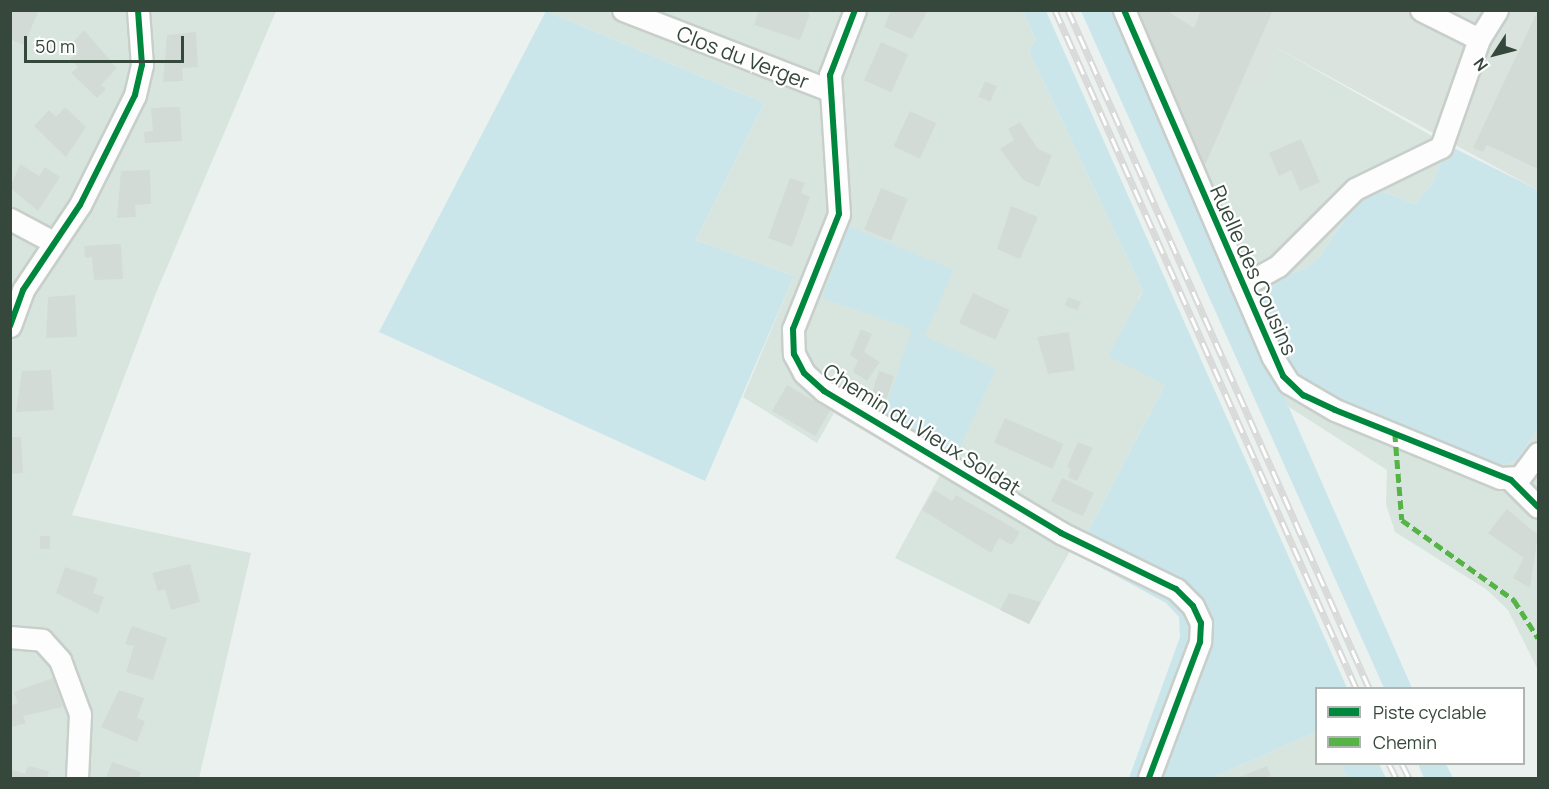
<!DOCTYPE html>
<html>
<head>
<meta charset="utf-8">
<style>
	body { margin:0 }
	#map { position:relative; width:1549px; height:789px; overflow:hidden; background:#ebf1ee; font-family:Manrope,sans-serif }
	div>[style] { position:absolute }
	[style*='--x'] { left:calc(var(--x)*1px); top:calc(var(--y)*1px); width:calc(var(--w)*1px); rotate:calc(var(--a)*1deg) }
	.residential>* { inset:0; background:#d8e5de }
	.industrial>* { inset:0; background:#dae3dd }
	.green>* { inset:0; background:#cbe6eb }
	.building>* { inset:0; background:#d3dbd6; transform-origin:0 0 }
	.roads { filter:drop-shadow(2px 0 #c8cfcb) drop-shadow(-2px 0 #c8cfcb) drop-shadow(0 2px #c8cfcb) drop-shadow(0 -2px #c8cfcb) }
	.minor>* { height:21px; margin:-10.5px; padding:0 10.5px; transform-origin:10.5px; border-radius:10.5px; background:#fcfdfc }
	.rail>* { height:7px; margin-top:-3.5px; transform-origin:0; background:repeating-linear-gradient(90deg,#fff 0 14px,#d8d9d9 0 28px); box-sizing:border-box; border-block:2px solid #d8d9d9 }
	.quiet>* { height:4.5px; margin-top:-2.25px; transform-origin:0; background:repeating-linear-gradient(90deg,#56b346 0 9px,transparent 0 13.5px) }
	.cycleway>* { height:6px; margin:-3px; padding:0 3px; transform-origin:3px; border-radius:3px; background:#00873e }
	span { translate:-50% -50%; white-space:nowrap; text-align:center; line-height:1.15; -webkit-text-stroke:4.5px #fff; paint-order:stroke }
	.street-label { font-size:21px; color:#36473c }
	.frame { position:absolute; inset:0; border:12px solid #36473c; pointer-events:none }
	.legend { position:absolute; left:1315px; top:687px; width:210px; height:78px; box-sizing:border-box; background:#fff; border:2px solid #afb5b1; margin:0; padding:8px 10px; list-style:none; font-size:18px; color:#36473c }
	.legend li { display:flex; align-items:center; gap:12px; height:30px }
	.legend b { width:30px; border:2px solid #afb5b1 }
	.north { position:absolute; left:1465px; top:24px; width:60px; height:60px; -webkit-text-stroke:4px #fff; paint-order:stroke; rotate:234deg; font-size:16px; font-weight:700; line-height:24px; text-align:center; color:#36473c }
	.north::after { content:''; display:block; margin:auto; width:21px; height:27px; background:#36473c; clip-path:polygon(50% 0,100% 100%,50% 72%,0 100%) }
	.scale { position:absolute; left:24px; top:36px; width:160px; height:27px; box-sizing:border-box; border:3px solid #36473c; border-top:0; padding-left:8px; font-size:18px; line-height:21px; white-space:nowrap; color:#36473c; -webkit-text-stroke:4px #fff; paint-order:stroke }
</style>
</head>
<body>
<div id="map">
	<div class="residential">
		<div style="clip-path:polygon(10px 11px,276px 11px,156px 293px,72px 515px,251px 553px,199px 778px,11px 778px)"></div>
		<div style="clip-path:polygon(546px 11px,1023px 11px,1036px 40px,1029px 51px,1143px 291px,1138px 299px,1165px 385px,1076px 554px,1070px 551px,1029px 624px,895px 558px,940px 475px,834px 413px,817px 443px,743px 397px,794px 276px,696px 240px,764px 103px)"></div>
		<div style="clip-path:polygon(1277px 48px,1448px 145px,1433px 182px,1415px 204px,1384px 192px,1353px 207px,1320px 256px,1305px 269px,1284px 275px,1351px 406px,1502px 465px,1516px 461px,1538px 429px,1538px 670px,1508px 610px,1486px 589px,1395px 532px,1386px 504px,1387px 470px,1286px 405px,1193px 196px,1245px 80px,1260px 88px)"></div>
		<div style="clip-path:polygon(1316px 732px,1316px 764px,1341px 764px,1347px 778px,1212px 778px)"></div>
	</div>
	<div class="industrial">
		<div style="clip-path:polygon(1115px 11px,1538px 11px,1538px 190px,1277px 48px,1260px 89px,1245px 81px,1193px 196px)"></div>
	</div>
	<div class="green">
		<div style="clip-path:polygon(546px 11px,764px 103px,696px 240px,794px 276px,705px 481px,379px 332px)"></div>
		<div style="clip-path:polygon(1023px 11px,1046px 11px,1347px 688px,1316px 688px,1316px 732px,1212px 778px,1129px 778px,1180px 637px,1179px 617px,1166px 603px,1076px 554px,1165px 385px,1108px 356px,1143px 291px,1029px 51px,1036px 40px)"></div>
		<div style="clip-path:polygon(1081px 11px,1115px 11px,1412px 688px,1384px 688px)"></div>
		<div style="clip-path:polygon(1448px 145px,1538px 190px,1538px 429px,1516px 461px,1502px 465px,1351px 406px,1303px 380px,1283px 353px,1262px 297px,1284px 275px,1305px 269px,1320px 256px,1353px 207px,1368px 196px,1384px 192px,1415px 204px,1433px 182px)"></div>
		<div style="clip-path:polygon(849px 226px,954px 270px,924px 336px,996px 369px,954px 460px,884px 412px,912px 329px,822px 298px)"></div>
		<div style="clip-path:polygon(1341px 764px,1379px 764px,1386px 778px,1347px 778px)"></div>
		<div style="clip-path:polygon(1418px 764px,1446px 764px,1453px 778px,1424px 778px)"></div>
	</div>
	<div class="building">
		<div style="clip-path:polygon(11px 10px,39px 10px,24px 45px,10px 39px)"></div>
		<div style="clip-path:polygon(759px 10px,802px 10px,810px 14px,800px 40px,754px 25px)"></div>
		<div style="clip-path:polygon(891px 10px,928px 10px,912px 39px,884px 27px)"></div>
		<div style="clip-path:polygon(1137px 10px,1166px 10px,1194px 28px,1201px 10px,1273px 10px,1205px 165px)"></div>
		<div style="clip-path:polygon(1538px 10px,1538px 169px,1487px 145px,1483px 152px,1473px 148px)"></div>
		<div style="clip-path:polygon(84px 30px,117px 68px,101px 85px,106px 89px,97px 98px,71px 73px,78px 67px,70px 59px,79px 50px,72px 43px)"></div>
		<div style="clip-path:polygon(196px 32px,198px 67px,182px 68px,183px 81px,163px 82px,167px 35px)"></div>
		<div style="left:881px;top:42px;width:30px;height:42px;rotate:24deg"></div>
		<div style="left:985px;top:81px;width:13px;height:17px;rotate:23deg"></div>
		<div style="clip-path:polygon(65px 107px,86px 127px,66px 157px,34px 126px,49px 110px,56px 117px)"></div>
		<div style="clip-path:polygon(180px 107px,182px 141px,145px 143px,144px 132px,153px 131px,151px 108px)"></div>
		<div style="left:910px;top:111px;width:29px;height:39px;rotate:25deg"></div>
		<div style="clip-path:polygon(1020px 122px,1038px 149px,1052px 155px,1039px 187px,1023px 180px,1000px 149px,1014px 140px,1008px 129px)"></div>
		<div style="clip-path:polygon(1301px 139px,1320px 182px,1300px 191px,1291px 170px,1279px 176px,1269px 153px)"></div>
		<div style="clip-path:polygon(20px 164px,39px 176px,45px 167px,60px 177px,38px 211px,10px 188px)"></div>
		<div style="clip-path:polygon(150px 170px,151px 204px,135px 205px,136px 217px,117px 218px,121px 171px)"></div>
		<div style="clip-path:polygon(790px 178px,805px 183px,801px 193px,810px 197px,792px 247px,768px 238px)"></div>
		<div style="left:881px;top:188px;width:29px;height:45px;rotate:22deg"></div>
		<div style="clip-path:polygon(1011px 206px,1038px 217px,1020px 259px,997px 249px)"></div>
		<div style="clip-path:polygon(121px 244px,123px 279px,94px 280px,92px 257px,85px 258px,84px 246px)"></div>
		<div style="left:973px;top:293px;width:40px;height:33px;rotate:25deg"></div>
		<div style="clip-path:polygon(75px 295px,77px 337px,46px 338px,48px 297px)"></div>
		<div style="left:1068px;top:297px;width:14px;height:9px;rotate:21deg"></div>
		<div style="clip-path:polygon(861px 329px,872px 334px,864px 352px,880px 362px,867px 381px,853px 372px,858px 360px,850px 355px)"></div>
		<div style="clip-path:polygon(1069px 332px,1075px 370px,1048px 374px,1037px 337px)"></div>
		<div style="clip-path:polygon(51px 370px,54px 410px,16px 412px,22px 371px)"></div>
		<div style="left:879px;top:371px;width:16px;height:28px;rotate:18deg"></div>
		<div style="left:787px;top:385px;width:50px;height:30px;rotate:30deg"></div>
		<div style="left:1005px;top:418px;width:64px;height:27px;rotate:24deg"></div>
		<div style="clip-path:polygon(10px 437px,21px 437px,23px 473px,10px 474px)"></div>
		<div style="clip-path:polygon(1078px 442px,1093px 448px,1077px 481px,1068px 477px,1071px 469px,1067px 467px)"></div>
		<div style="left:1062px;top:478px;width:35px;height:26px;rotate:25deg"></div>
		<div style="clip-path:polygon(934px 490px,952px 501px,956px 495px,1020px 532px,1012px 545px,999px 538px,991px 553px,922px 510px)"></div>
		<div style="clip-path:polygon(1507px 509px,1538px 535px,1530px 588px,1513px 578px,1524px 558px,1488px 533px)"></div>
		<div style="left:40px;top:536px;width:10px;height:13px"></div>
		<div style="clip-path:polygon(190px 564px,200px 602px,171px 610px,165px 589px,158px 591px,152px 573px)"></div>
		<div style="clip-path:polygon(65px 567px,98px 578px,93px 593px,104px 597px,98px 614px,56px 593px)"></div>
		<div style="clip-path:polygon(1009px 593px,1041px 602px,1029px 624px,1000px 610px)"></div>
		<div style="clip-path:polygon(132px 626px,167px 638px,153px 680px,126px 672px,134px 646px,125px 644px)"></div>
		<div style="clip-path:polygon(53px 678px,63px 707px,23px 716px,26px 723px,12px 727px,10px 706px,18px 703px,14px 692px)"></div>
		<div style="clip-path:polygon(119px 690px,144px 698px,137px 718px,145px 721px,137px 742px,101px 727px)"></div>
		<div style="clip-path:polygon(112px 762px,141px 772px,139px 778px,106px 778px)"></div>
		<div style="clip-path:polygon(28px 766px,49px 771px,47px 778px,10px 778px,10px 769px,25px 774px)"></div>
		<div style="clip-path:polygon(1267px 766px,1271px 776px,1265px 778px,1237px 778px)"></div>
	</div>
	<div class="roads">
		<div class="minor">
			<div style="--x:623;--y:10;--w:221;--a:21.2"></div>
			<div style="--x:855;--y:10;--w:70;--a:111"></div>
			<div style="--x:830;--y:75;--w:139;--a:86.3"></div>
			<div style="--x:839;--y:214;--w:124;--a:111.8"></div>
			<div style="--x:793;--y:329;--w:25;--a:88"></div>
			<div style="--x:794;--y:354;--w:21;--a:62"></div>
			<div style="--x:804;--y:373;--w:27;--a:42"></div>
			<div style="--x:824;--y:391;--w:276;--a:30.9"></div>
			<div style="--x:1061;--y:533;--w:128;--a:26"></div>
			<div style="--x:1176;--y:589;--w:24;--a:45"></div>
			<div style="--x:1193;--y:606;--w:19;--a:65"></div>
			<div style="--x:1201;--y:623;--w:19;--a:93"></div>
			<div style="--x:1200;--y:642;--w:145;--a:110.6"></div>
			<div style="--x:1124;--y:10;--w:376;--a:66.8"></div>
			<div style="--x:1272;--y:356;--w:32;--a:58"></div>
			<div style="--x:1289;--y:383;--w:53;--a:30.4"></div>
			<div style="--x:1335;--y:410;--w:178;--a:22.4"></div>
			<div style="--x:1500;--y:478;--w:20;--a:-3"></div>
			<div style="--x:1520;--y:477;--w:30;--a:-53"></div>
			<div style="--x:1421;--y:10;--w:65;--a:26.6"></div>
			<div style="--x:1479;--y:39;--w:34;--a:-58"></div>
			<div style="--x:10;--y:219;--w:49;--a:28.1"></div>
			<div style="--x:1242;--y:286;--w:41;--a:-29.1"></div>
			<div style="--x:1278;--y:266;--w:109;--a:-45"></div>
			<div style="--x:1355;--y:189;--w:96;--a:-26"></div>
			<div style="--x:1441;--y:147;--w:114;--a:-70.6"></div>
			<div style="--x:10;--y:326;--w:38;--a:-70"></div>
			<div style="--x:23;--y:290;--w:102;--a:-56.2"></div>
			<div style="--x:80;--y:205;--w:123;--a:-63.4"></div>
			<div style="--x:135;--y:95;--w:31;--a:-77"></div>
			<div style="--x:142;--y:65;--w:55;--a:-94.2"></div>
			<div style="--x:1511;--y:480;--w:38;--a:45"></div>
			<div style="--x:10;--y:637;--w:32;--a:5"></div>
			<div style="--x:42;--y:640;--w:27;--a:48"></div>
			<div style="--x:60;--y:660;--w:58;--a:69.7"></div>
			<div style="--x:80;--y:714;--w:64;--a:92.7"></div>
		</div>
	</div>
	<div class="rail">
		<div style="--x:1055;--y:10;--w:742;--a:66.06"></div>
		<div style="--x:1068;--y:10;--w:742;--a:66.06"></div>
		<div style="--x:1389;--y:764;--w:16;--a:63"></div>
		<div style="--x:1402;--y:764;--w:16;--a:63"></div>
	</div>
	<div class="quiet">
		<div style="--x:1395;--y:433;--w:87;--a:85.4"></div>
		<div style="--x:1402;--y:520;--w:138;--a:35.5"></div>
		<div style="--x:1514;--y:600;--w:45;--a:57.7"></div>
	</div>
	<div class="cycleway">
		<div style="--x:855;--y:10;--w:70;--a:111"></div>
		<div style="--x:830;--y:75;--w:139;--a:86.3"></div>
		<div style="--x:839;--y:214;--w:124;--a:111.8"></div>
		<div style="--x:793;--y:329;--w:25;--a:88"></div>
		<div style="--x:794;--y:354;--w:21;--a:62"></div>
		<div style="--x:804;--y:373;--w:27;--a:42"></div>
		<div style="--x:824;--y:391;--w:276;--a:30.9"></div>
		<div style="--x:1061;--y:533;--w:128;--a:26"></div>
		<div style="--x:1176;--y:589;--w:24;--a:45"></div>
		<div style="--x:1193;--y:606;--w:19;--a:65"></div>
		<div style="--x:1201;--y:623;--w:19;--a:93"></div>
		<div style="--x:1200;--y:642;--w:145;--a:110.6"></div>
		<div style="--x:1124;--y:10;--w:399;--a:66.5"></div>
		<div style="--x:1283;--y:376;--w:28;--a:44"></div>
		<div style="--x:1303;--y:395;--w:35;--a:25"></div>
		<div style="--x:1335;--y:410;--w:189;--a:21.7"></div>
		<div style="--x:1511;--y:480;--w:38;--a:45"></div>
		<div style="--x:10;--y:326;--w:38;--a:-70"></div>
		<div style="--x:23;--y:290;--w:102;--a:-56.2"></div>
		<div style="--x:80;--y:205;--w:123;--a:-63.4"></div>
		<div style="--x:135;--y:95;--w:31;--a:-77"></div>
		<div style="--x:142;--y:65;--w:55;--a:-94.2"></div>
	</div>
	<div class="street-label">
		<span style="left:743px;top:57px;rotate:21deg">Clos du Verger</span>
		<span style="left:1254px;top:270px;rotate:66deg">Ruelle des Cousins</span>
		<span style="left:922px;top:429px;rotate:32deg">Chemin du Vieux Soldat</span>
	</div>
	<div class="frame"></div>
	<ul class="legend">
	<li><b style="height:8px;background:#00873e"></b>Piste cyclable</li>
	<li><b style="height:8px;background:#56b346"></b>Chemin</li>
	</ul>
	<div class="north">N</div>
	<div class="scale">50 m</div>
</div>
</body>
</html>
